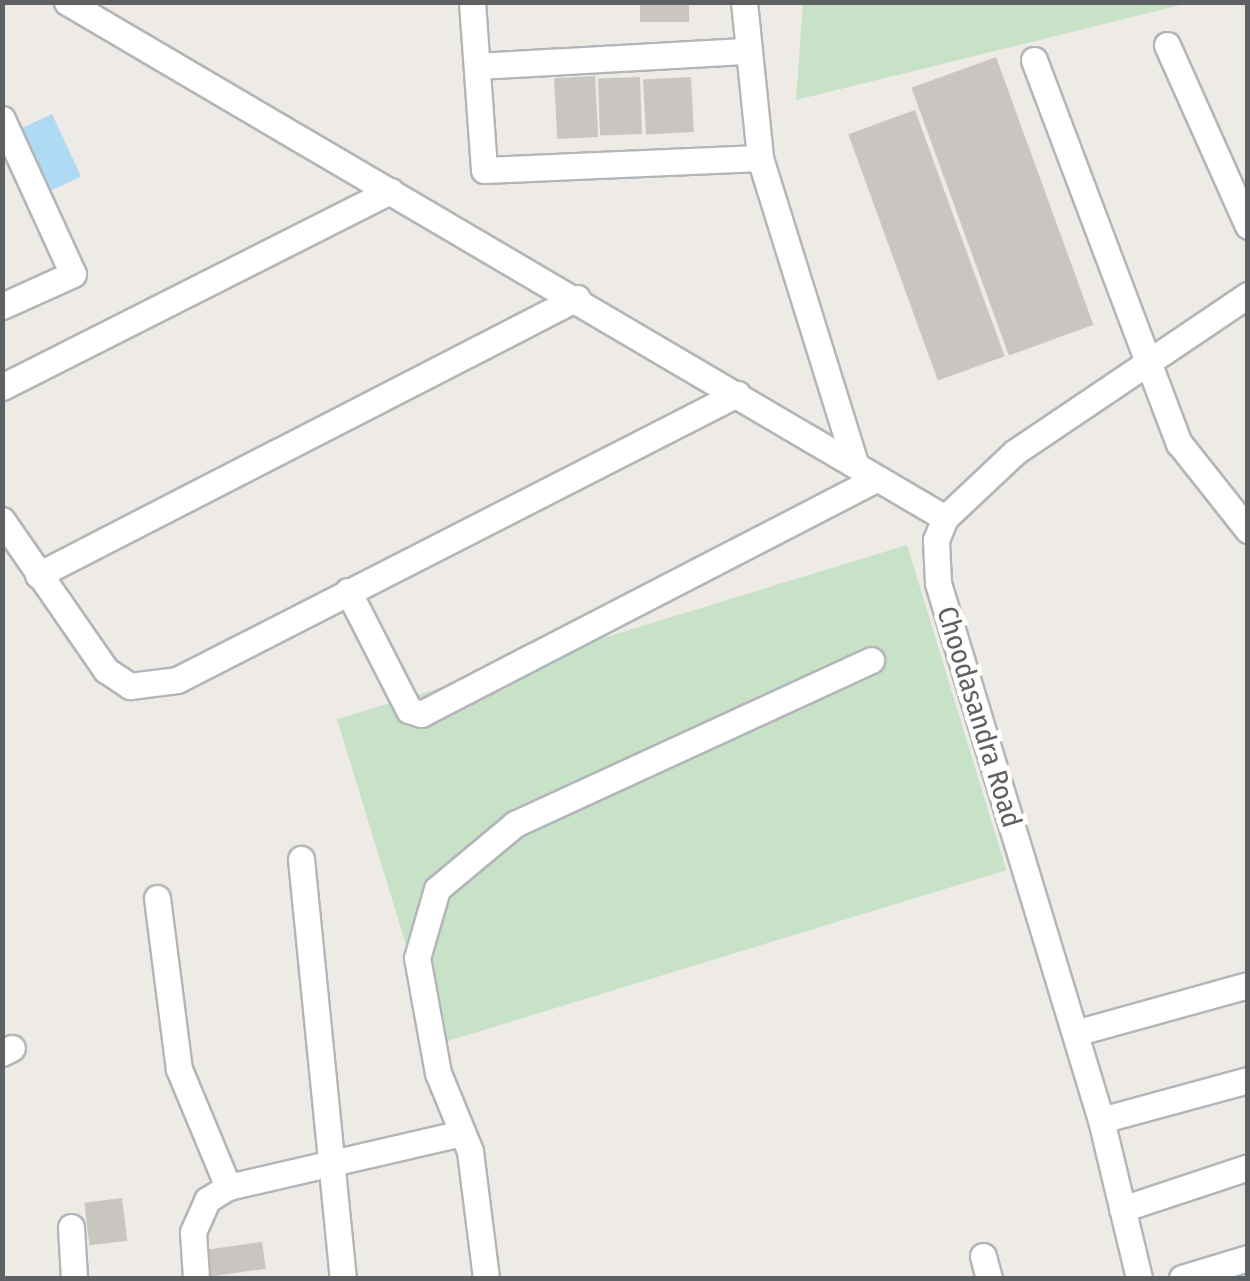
<!DOCTYPE html>
<html>
<head>
<meta charset="utf-8">
<style>
	body { margin:0 }
	#map { position:relative; width:1250px; height:1281px; overflow:hidden; background:#eeebe6; font-family:"Fira Sans Condensed",sans-serif }
	div>[style] { position:absolute }
	[style*='--x'] { left:calc(var(--x)*1px); top:calc(var(--y)*1px); width:calc(var(--w)*1px); rotate:calc(var(--a)*1deg) }
	.green>* { inset:0; background:#c7e2c6; transform-origin:0 0 }
	.water>* { inset:0; background:#afdaf4; transform-origin:0 0 }
	.building>* { inset:0; background:#c9c6c2; transform-origin:0 0 }
	.roads { filter:drop-shadow(2px 0 #b3b6b9) drop-shadow(-2px 0 #b3b6b9) drop-shadow(0 2px #b3b6b9) drop-shadow(0 -2px #b3b6b9) }
	.minor>* { height:25px; margin:-12.5px; padding:0 12.5px; transform-origin:12.5px; border-radius:12.5px; background:#fff }
	span { translate:-50% -50%; white-space:nowrap; text-align:center; line-height:1.15; -webkit-text-stroke:9px #fff; paint-order:stroke }
	.street-label { font-size:28px; color:#5d6164 }
	.frame { position:absolute; inset:0; border:5px solid #5d6164; pointer-events:none }
</style>
</head>
<body>
<div id="map">
	<div class="green">
		<div style="clip-path:polygon(803px 3px,803px 2px,1189px 3px,796px 100px)"></div>
		<div style="left:907px;top:545px;width:340px;height:596px;rotate:73deg"></div>
	</div>
	<div class="water">
		<div style="left:52px;top:114px;width:69px;height:40px;rotate:65deg"></div>
	</div>
	<div class="building">
		<div style="left:640px;top:2px;width:49px;height:20px"></div>
		<div style="left:996px;top:57px;width:285px;height:90px;rotate:70deg"></div>
		<div style="left:595px;top:76px;width:61px;height:41px;rotate:87deg"></div>
		<div style="left:640px;top:77px;width:57px;height:42px;rotate:88deg"></div>
		<div style="left:691px;top:77px;width:55px;height:48px;rotate:87deg"></div>
		<div style="left:915px;top:110px;width:262px;height:71px;rotate:70deg"></div>
		<div style="left:122px;top:1198px;width:43px;height:38px;rotate:83deg"></div>
		<div style="left:262px;top:1242px;width:27px;height:58px;rotate:82deg"></div>
	</div>
	<div class="roads">
		<div class="minor">
			<div style="--x:67;--y:2;--w:1018;--a:30.44"></div>
			<div style="--x:472;--y:2;--w:168;--a:85.9"></div>
			<div style="--x:484;--y:170;--w:276;--a:-2.5"></div>
			<div style="--x:744;--y:2;--w:157;--a:84.1"></div>
			<div style="--x:760;--y:158;--w:316;--a:72.7"></div>
			<div style="--x:1167;--y:45;--w:198;--a:65.9"></div>
			<div style="--x:1034;--y:60;--w:410;--a:69.3"></div>
			<div style="--x:1179;--y:443;--w:111;--a:51.6"></div>
			<div style="--x:477;--y:66;--w:267;--a:-3.2"></div>
			<div style="--x:2;--y:119;--w:170;--a:65.4"></div>
			<div style="--x:73;--y:274;--w:78;--a:155.7"></div>
			<div style="--x:2;--y:387;--w:435;--a:-26.8"></div>
			<div style="--x:2;--y:520;--w:183;--a:55.3"></div>
			<div style="--x:106;--y:670;--w:29;--a:34"></div>
			<div style="--x:130;--y:686;--w:47;--a:-7.3"></div>
			<div style="--x:177;--y:680;--w:629;--a:-27.05"></div>
			<div style="--x:38;--y:575;--w:606;--a:-27.2"></div>
			<div style="--x:348;--y:591;--w:134;--a:62.9"></div>
			<div style="--x:409;--y:710;--w:13;--a:18"></div>
			<div style="--x:421;--y:714;--w:510;--a:-27.32"></div>
			<div style="--x:301;--y:859;--w:421;--a:84.3"></div>
			<div style="--x:157;--y:898;--w:172;--a:82.7"></div>
			<div style="--x:179;--y:1069;--w:128;--a:67.4"></div>
			<div style="--x:1075;--y:1033;--w:180;--a:-15.5"></div>
			<div style="--x:2;--y:1053;--w:11;--a:-27"></div>
			<div style="--x:1101;--y:1120;--w:152;--a:-15.2"></div>
			<div style="--x:1122;--y:1209;--w:133;--a:-18.4"></div>
			<div style="--x:71;--y:1227;--w:51;--a:86.6"></div>
			<div style="--x:983;--y:1256;--w:23;--a:75"></div>
			<div style="--x:196;--y:1278;--w:46;--a:-93.7"></div>
			<div style="--x:193;--y:1232;--w:35;--a:-66"></div>
			<div style="--x:207;--y:1200;--w:25;--a:-32"></div>
			<div style="--x:228;--y:1187;--w:236;--a:-13"></div>
			<div style="--x:486;--y:1278;--w:128;--a:-97.2"></div>
			<div style="--x:470;--y:1151;--w:84;--a:-112.3"></div>
			<div style="--x:438;--y:1073;--w:117;--a:-100.3"></div>
			<div style="--x:417;--y:958;--w:72;--a:-73.8"></div>
			<div style="--x:437;--y:889;--w:102;--a:-39.8"></div>
			<div style="--x:515;--y:824;--w:392;--a:-24.7"></div>
			<div style="--x:1139;--y:1278;--w:163;--a:-103.5"></div>
			<div style="--x:1101;--y:1120;--w:561;--a:-106.89"></div>
			<div style="--x:938;--y:583;--w:43;--a:-92.7"></div>
			<div style="--x:936;--y:540;--w:24;--a:-68"></div>
			<div style="--x:945;--y:518;--w:96;--a:-43.3"></div>
			<div style="--x:1015;--y:452;--w:281;--a:-34"></div>
			<div style="--x:1182;--y:1278;--w:69;--a:-16.9"></div>
		</div>
	</div>
	<div class="street-label">
		<span style="left:979px;top:717px;rotate:73deg">Choodasandra Road</span>
	</div>
	<div class="frame"></div>
</div>
</body>
</html>
